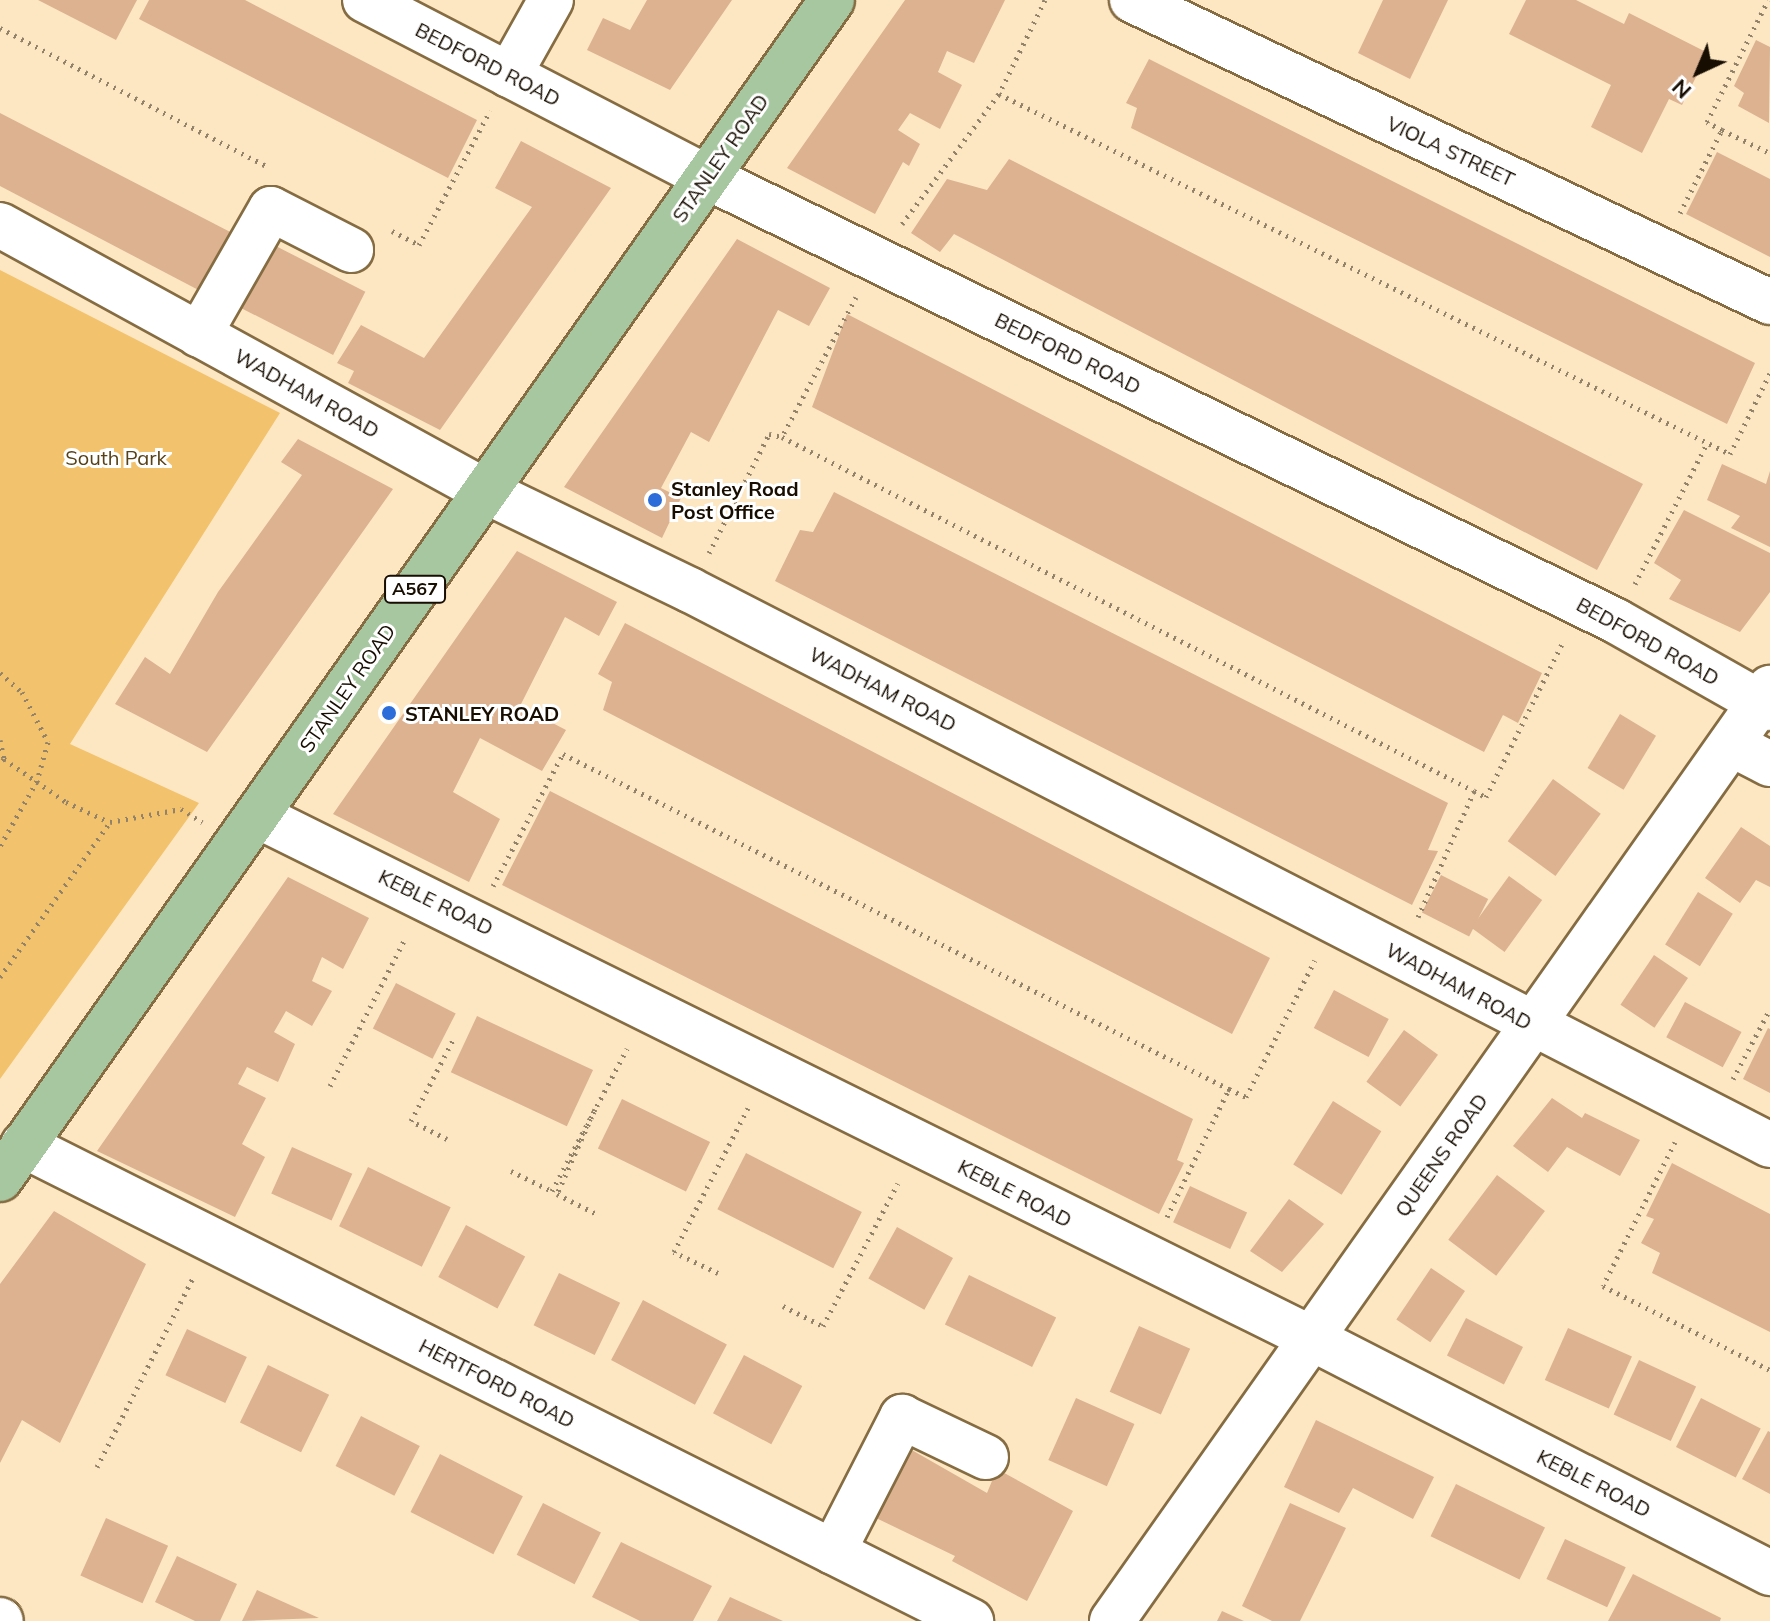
<!DOCTYPE html>
<html>
<head>
<meta charset="utf-8">
<style>
	body { margin:0 }
	#map { position:relative; width:1770px; height:1621px; overflow:hidden; background:#fde7c3; font-family:Mulish,sans-serif }
	div>[style] { position:absolute }
	[style*='--x'] { left:calc(var(--x)*1px); top:calc(var(--y)*1px); width:calc(var(--w)*1px); rotate:calc(var(--a)*1deg) }
	.green>* { inset:0; background:#f3c26c }
	.building>* { inset:0; background:#dcb291; transform-origin:0 0 }
	.path>* { height:5px; margin-top:-2.5px; transform-origin:0; background:repeating-linear-gradient(90deg,#928269 0 2px,transparent 0 8px) }
	.roads { filter:drop-shadow(2px 0 #856c42) drop-shadow(-2px 0 #856c42) drop-shadow(0 2px #856c42) drop-shadow(0 -2px #856c42) }
	.minor>* { height:44px; margin:-22px; padding:0 22px; transform-origin:22px; border-radius:22px; background:#fff }
	.major>* { height:44px; margin:-22px; padding:0 22px; transform-origin:22px; border-radius:22px; background:#a7c7a1 }
	.dots>* { width:22px; height:22px; translate:-50% -50%; box-sizing:border-box; border:4px solid #fff; border-radius:50% }
	span { translate:-50% -50%; white-space:nowrap; text-align:center; line-height:1.15; -webkit-text-stroke:6px #fff; paint-order:stroke }
	.shield-label span { padding:2px 6px; background:#fff; border:2px solid; border-radius:6px; -webkit-text-stroke-width:0 }
	.shield-label { font-size:18px; color:#170d01; font-weight:700 }
	.street-label { font-size:20px; color:#170d01 }
	.park-label { font-size:20px; color:#574116 }
	.poi-label { font-size:20px; color:#170d01; font-weight:700 }
	.left { translate:0 -50%; text-align:left }
	.north { position:absolute; left:1658px; top:32px; width:80px; height:80px; -webkit-text-stroke:6px #fff; paint-order:stroke; rotate:224deg; font-size:22px; font-weight:700; line-height:32px; text-align:center; color:#170d01 }
	.north::after { content:''; display:block; margin:auto; width:28px; height:36px; background:#170d01; clip-path:polygon(50% 0,100% 100%,50% 72%,0 100%) }
</style>
</head>
<body>
<div id="map">
	<div class="green">
		<div style="clip-path:polygon(0 270px,280px 413px,70px 744px,199px 803px,0 1079px)"></div>
	</div>
	<div class="building">
		<div style="clip-path:polygon(38px 0,137px 0,116px 40px)"></div>
		<div style="clip-path:polygon(149px 0,245px 0,477px 120px,448px 178px,139px 19px)"></div>
		<div style="clip-path:polygon(647px 0,732px 0,670px 90px,587px 50px,603px 18px,630px 30px)"></div>
		<div style="clip-path:polygon(905px 0,1005px 0,974px 63px,947px 51px,938px 72px,962px 85px,940px 129px,910px 113px,898px 130px,920px 144px,909px 166px,903px 162px,875px 214px,787px 168px)"></div>
		<div style="clip-path:polygon(1383px 0,1448px 0,1410px 79px,1358px 53px)"></div>
		<div style="clip-path:polygon(1526px 0,1576px 0,1624px 24px,1629px 13px,1708px 53px,1682px 105px,1669px 99px,1642px 153px,1591px 127px,1611px 85px,1509px 34px)"></div>
		<div style="clip-path:polygon(1756px 40px,1770px 47px,1769px 123px,1738px 106px,1744px 93px,1734px 86px)"></div>
		<div style="clip-path:polygon(1149px 59px,1755px 363px,1727px 424px,1131px 128px,1137px 108px,1126px 103px)"></div>
		<div style="clip-path:polygon(0 113px,238px 236px,208px 295px,0 186px)"></div>
		<div style="clip-path:polygon(521px 141px,611px 188px,440px 430px,348px 383px,354px 371px,337px 363px,361px 325px,424px 358px,532px 207px,495px 188px)"></div>
		<div style="clip-path:polygon(1717px 152px,1770px 179px,1770px 257px,1686px 214px)"></div>
		<div style="clip-path:polygon(1009px 159px,1643px 484px,1597px 570px,954px 234px,940px 252px,911px 233px,947px 179px,987px 190px)"></div>
		<div style="left:262px;top:239px;width:116px;height:71px;rotate:27deg"></div>
		<div style="clip-path:polygon(737px 239px,830px 288px,809px 326px,778px 310px,709px 442px,691px 432px,661px 488px,681px 498px,662px 538px,564px 487px)"></div>
		<div style="clip-path:polygon(847px 314px,1542px 673px,1518px 723px,1503px 715px,1484px 752px,812px 407px)"></div>
		<div style="clip-path:polygon(298px 439px,393px 489px,207px 752px,115px 704px,145px 657px,170px 674px,218px 592px,302px 475px,281px 462px)"></div>
		<div style="clip-path:polygon(1722px 464px,1766px 484px,1770px 471px,1770px 547px,1731px 528px,1740px 516px,1707px 500px)"></div>
		<div style="clip-path:polygon(834px 492px,1448px 803px,1428px 850px,1438px 851px,1412px 905px,775px 581px,800px 530px,813px 532px)"></div>
		<div style="clip-path:polygon(1684px 510px,1770px 553px,1770px 592px,1740px 632px,1669px 599px,1681px 580px,1654px 563px)"></div>
		<div style="clip-path:polygon(517px 551px,617px 602px,599px 636px,565px 617px,520px 706px,566px 730px,542px 771px,480px 738px,453px 792px,500px 819px,469px 882px,333px 814px)"></div>
		<div style="clip-path:polygon(625px 623px,1270px 958px,1232px 1034px,603px 710px,612px 682px,598px 674px)"></div>
		<div style="left:1620px;top:714px;width:42px;height:63px;rotate:31deg"></div>
		<div style="left:1553px;top:779px;width:59px;height:77px;rotate:36deg"></div>
		<div style="clip-path:polygon(550px 791px,1193px 1119px,1177px 1160px,1184px 1163px,1159px 1214px,502px 885px)"></div>
		<div style="clip-path:polygon(1741px 827px,1770px 846px,1770px 887px,1756px 880px,1740px 903px,1705px 878px)"></div>
		<div style="left:1441px;top:875px;width:53px;height:42px;rotate:27deg"></div>
		<div style="left:1509px;top:876px;width:41px;height:64px;rotate:36deg"></div>
		<div style="clip-path:polygon(288px 877px,369px 918px,343px 969px,322px 957px,312px 981px,332px 991px,312px 1026px,286px 1011px,274px 1032px,295px 1044px,278px 1082px,247px 1067px,238px 1084px,266px 1098px,242px 1144px,265px 1157px,235px 1217px,97px 1151px)"></div>
		<div style="left:1698px;top:892px;width:41px;height:62px;rotate:32deg"></div>
		<div style="left:1654px;top:955px;width:41px;height:60px;rotate:34deg"></div>
		<div style="left:396px;top:983px;width:67px;height:51px;rotate:27deg"></div>
		<div style="left:1334px;top:990px;width:62px;height:43px;rotate:28deg"></div>
		<div style="left:1685px;top:1002px;width:64px;height:40px;rotate:28deg"></div>
		<div style="left:477px;top:1016px;width:128px;height:62px;rotate:25deg"></div>
		<div style="clip-path:polygon(1768px 1028px,1770px 1029px,1770px 1093px,1743px 1079px)"></div>
		<div style="left:1404px;top:1030px;width:42px;height:64px;rotate:36deg"></div>
		<div style="clip-path:polygon(1552px 1098px,1582px 1118px,1585px 1113px,1640px 1140px,1620px 1176px,1567px 1147px,1548px 1172px,1513px 1146px)"></div>
		<div style="left:622px;top:1099px;width:98px;height:55px;rotate:26deg"></div>
		<div style="left:1333px;top:1101px;width:57px;height:75px;rotate:32deg"></div>
		<div style="left:292px;top:1147px;width:66px;height:51px;rotate:24deg"></div>
		<div style="left:746px;top:1153px;width:130px;height:63px;rotate:27deg"></div>
		<div style="clip-path:polygon(1672px 1163px,1770px 1214px,1770px 1332px,1652px 1273px,1660px 1253px,1641px 1243px,1654px 1219px,1646px 1216px)"></div>
		<div style="left:368px;top:1167px;width:92px;height:66px;rotate:26deg"></div>
		<div style="left:1497px;top:1175px;width:60px;height:81px;rotate:37deg"></div>
		<div style="left:1190px;top:1186px;width:63px;height:40px;rotate:25deg"></div>
		<div style="clip-path:polygon(1289px 1199px,1324px 1224px,1282px 1272px,1250px 1251px)"></div>
		<div style="clip-path:polygon(54px 1211px,146px 1264px,60px 1443px,22px 1420px,0 1463px,0 1284px)"></div>
		<div style="left:466px;top:1225px;width:67px;height:59px;rotate:28deg"></div>
		<div style="left:897px;top:1227px;width:64px;height:59px;rotate:29deg"></div>
		<div style="left:1431px;top:1268px;width:41px;height:62px;rotate:34deg"></div>
		<div style="left:559px;top:1273px;width:68px;height:58px;rotate:26deg"></div>
		<div style="left:969px;top:1275px;width:97px;height:55px;rotate:26deg"></div>
		<div style="left:643px;top:1300px;width:95px;height:68px;rotate:28deg"></div>
		<div style="left:1466px;top:1318px;width:64px;height:42px;rotate:27deg"></div>
		<div style="left:1139px;top:1326px;width:56px;height:72px;rotate:24deg"></div>
		<div style="left:1568px;top:1328px;width:70px;height:57px;rotate:24deg"></div>
		<div style="left:187px;top:1329px;width:66px;height:51px;rotate:25deg"></div>
		<div style="left:744px;top:1355px;width:66px;height:66px;rotate:28deg"></div>
		<div style="left:1639px;top:1360px;width:63px;height:60px;rotate:25deg"></div>
		<div style="left:268px;top:1365px;width:68px;height:64px;rotate:26deg"></div>
		<div style="left:1076px;top:1398px;width:64px;height:68px;rotate:24deg"></div>
		<div style="left:1701px;top:1398px;width:67px;height:55px;rotate:27deg"></div>
		<div style="left:361px;top:1416px;width:66px;height:56px;rotate:27deg"></div>
		<div style="clip-path:polygon(1316px 1420px,1434px 1477px,1413px 1519px,1353px 1488px,1339px 1513px,1284px 1487px)"></div>
		<div style="clip-path:polygon(1768px 1431px,1770px 1432px,1770px 1494px,1742px 1479px)"></div>
		<div style="clip-path:polygon(910px 1449px,987px 1493px,997px 1469px,1073px 1511px,1027px 1601px,952px 1561px,955px 1556px,876px 1518px)"></div>
		<div style="left:440px;top:1454px;width:93px;height:65px;rotate:27deg"></div>
		<div style="left:1456px;top:1484px;width:99px;height:58px;rotate:26deg"></div>
		<div style="left:543px;top:1503px;width:65px;height:58px;rotate:27deg"></div>
		<div style="clip-path:polygon(1290px 1503px,1346px 1528px,1300px 1621px,1272px 1621px,1242px 1606px)"></div>
		<div style="left:106px;top:1518px;width:68px;height:63px;rotate:24deg"></div>
		<div style="left:1565px;top:1539px;width:67px;height:44px;rotate:25deg"></div>
		<div style="clip-path:polygon(621px 1542px,712px 1586px,693px 1621px,640px 1621px,592px 1597px)"></div>
		<div style="clip-path:polygon(177px 1556px,237px 1584px,220px 1621px,195px 1621px,155px 1602px)"></div>
		<div style="clip-path:polygon(1633px 1574px,1721px 1618px,1720px 1621px,1608px 1621px)"></div>
		<div style="clip-path:polygon(257px 1590px,319px 1618px,242px 1621px)"></div>
		<div style="clip-path:polygon(730px 1597px,783px 1621px,717px 1621px)"></div>
		<div style="clip-path:polygon(1222px 1611px,1244px 1621px,1217px 1621px)"></div>
	</div>
	<div class="path">
		<div style="--x:1045;--y:0;--w:105;--a:116.1"></div>
		<div style="--x:999;--y:94;--w:815;--a:26.22"></div>
		<div style="--x:1730;--y:454;--w:90;--a:-63.7"></div>
		<div style="--x:0;--y:28;--w:300;--a:27.4"></div>
		<div style="--x:1722;--y:130;--w:17;--a:-152"></div>
		<div style="--x:1707;--y:122;--w:136;--a:-63.4"></div>
		<div style="--x:1680;--y:213;--w:93;--a:-63.2"></div>
		<div style="--x:1722;--y:130;--w:53;--a:25.6"></div>
		<div style="--x:902;--y:224;--w:162;--a:-53.3"></div>
		<div style="--x:392;--y:231;--w:30;--a:27"></div>
		<div style="--x:419;--y:245;--w:152;--a:-62.1"></div>
		<div style="--x:856;--y:297;--w:158;--a:117.9"></div>
		<div style="--x:782;--y:437;--w:777;--a:27.09"></div>
		<div style="--x:709;--y:553;--w:133;--a:-63.2"></div>
		<div style="--x:769;--y:434;--w:13;--a:13"></div>
		<div style="--x:1635;--y:584;--w:158;--a:-62.9"></div>
		<div style="--x:0;--y:673;--w:29;--a:41"></div>
		<div style="--x:22;--y:692;--w:56;--a:62.5"></div>
		<div style="--x:48;--y:742;--w:41;--a:105.8"></div>
		<div style="--x:37;--y:781;--w:75;--a:119.6"></div>
		<div style="--x:0;--y:740;--w:19;--a:78"></div>
		<div style="--x:4;--y:759;--w:7;--a:124"></div>
		<div style="--x:4;--y:759;--w:75;--a:34.7"></div>
		<div style="--x:66;--y:802;--w:47;--a:24.9"></div>
		<div style="--x:493;--y:886;--w:149;--a:-62.1"></div>
		<div style="--x:563;--y:754;--w:746;--a:26.7"></div>
		<div style="--x:1418;--y:917;--w:138;--a:-66"></div>
		<div style="--x:1474;--y:791;--w:13;--a:27"></div>
		<div style="--x:1486;--y:797;--w:171;--a:-63.6"></div>
		<div style="--x:0;--y:977;--w:190;--a:-54.6"></div>
		<div style="--x:110;--y:822;--w:72;--a:-10.4"></div>
		<div style="--x:181;--y:809;--w:25;--a:32"></div>
		<div style="--x:1733;--y:1079;--w:79;--a:-62.1"></div>
		<div style="--x:330;--y:1086;--w:167;--a:-63"></div>
		<div style="--x:595;--y:1109;--w:93;--a:114.1"></div>
		<div style="--x:557;--y:1194;--w:45;--a:26.6"></div>
		<div style="--x:447;--y:1139;--w:40;--a:-153.4"></div>
		<div style="--x:411;--y:1121;--w:93;--a:-62.6"></div>
		<div style="--x:1675;--y:1142;--w:161;--a:116.6"></div>
		<div style="--x:1603;--y:1286;--w:187;--a:26.7"></div>
		<div style="--x:511;--y:1171;--w:46;--a:26"></div>
		<div style="--x:552;--y:1191;--w:161;--a:-62.2"></div>
		<div style="--x:1167;--y:1217;--w:142;--a:-64.2"></div>
		<div style="--x:1229;--y:1089;--w:19;--a:25"></div>
		<div style="--x:1246;--y:1097;--w:153;--a:-63.3"></div>
		<div style="--x:718;--y:1273;--w:49;--a:-154.5"></div>
		<div style="--x:674;--y:1252;--w:162;--a:-62.8"></div>
		<div style="--x:783;--y:1306;--w:45;--a:26.6"></div>
		<div style="--x:823;--y:1326;--w:161;--a:-62.3"></div>
		<div style="--x:97;--y:1467;--w:212;--a:-63.1"></div>
	</div>
	<div class="roads">
		<div class="minor">
			<div style="--x:365;--y:0;--w:385;--a:27.4"></div>
			<div style="--x:707;--y:177;--w:1012;--a:26.03"></div>
			<div style="--x:1616;--y:621;--w:177;--a:29.5"></div>
			<div style="--x:1132;--y:0;--w:706;--a:25.33"></div>
			<div style="--x:509;--y:75;--w:86;--a:-60.8"></div>
			<div style="--x:0;--y:225;--w:551;--a:28.75"></div>
			<div style="--x:483;--y:490;--w:230;--a:25.8"></div>
			<div style="--x:690;--y:590;--w:1214;--a:27.2"></div>
			<div style="--x:199;--y:335;--w:145;--a:-60.3"></div>
			<div style="--x:271;--y:209;--w:90;--a:27.1"></div>
			<div style="--x:1731;--y:744;--w:44;--a:27.1"></div>
			<div style="--x:258;--y:816;--w:1175;--a:26.37"></div>
			<div style="--x:1311;--y:1338;--w:516;--a:27.11"></div>
			<div style="--x:23;--y:1145;--w:1061;--a:26.66"></div>
			<div style="--x:833;--y:1552;--w:152;--a:-62.9"></div>
			<div style="--x:902;--y:1417;--w:93;--a:25.5"></div>
			<div style="--x:0;--y:1620;--w:1;--a:45"></div>
			<div style="--x:1112;--y:1621;--w:1142;--a:-54.81"></div>
		</div>
		<div class="major">
			<div style="--x:0;--y:1179;--w:1443;--a:-54.79"></div>
		</div>
	</div>
	<div class="dots">
		<div style="left:655px;top:500px;background:#2c6dda"></div>
		<div style="left:389px;top:713px;background:#2c6dda"></div>
	</div>
	<div class="shield-label">
		<span style="left:415px;top:589px">A567</span>
	</div>
	<div class="street-label">
		<span style="left:488px;top:64px;rotate:27deg">BEDFORD ROAD</span>
		<span style="left:1451px;top:151px;rotate:25deg">VIOLA STREET</span>
		<span style="left:720px;top:158px;rotate:-55deg">STANLEY ROAD</span>
		<span style="left:1068px;top:353px;rotate:26deg">BEDFORD ROAD</span>
		<span style="left:307px;top:393px;rotate:29deg">WADHAM ROAD</span>
		<span style="left:1648px;top:641px;rotate:29deg">BEDFORD ROAD</span>
		<span style="left:347px;top:688px;rotate:-55deg">STANLEY ROAD</span>
		<span style="left:883px;top:689px;rotate:27deg">WADHAM ROAD</span>
		<span style="left:436px;top:902px;rotate:26deg">KEBLE ROAD</span>
		<span style="left:1459px;top:986px;rotate:28deg">WADHAM ROAD</span>
		<span style="left:1441px;top:1155px;rotate:-55deg">QUEENS ROAD</span>
		<span style="left:1015px;top:1193px;rotate:27deg">KEBLE ROAD</span>
		<span style="left:497px;top:1383px;rotate:27deg">HERTFORD ROAD</span>
		<span style="left:1594px;top:1483px;rotate:27deg">KEBLE ROAD</span>
	</div>
	<div class="park-label">
		<span style="left:116px;top:457px">South Park</span>
	</div>
	<div class="poi-label">
		<span class="left" style="left:671px;top:500px">Stanley Road<br>Post Office</span>
		<span class="left" style="left:405px;top:713px">STANLEY ROAD</span>
	</div>
	<div class="north">N</div>
</div>
</body>
</html>
